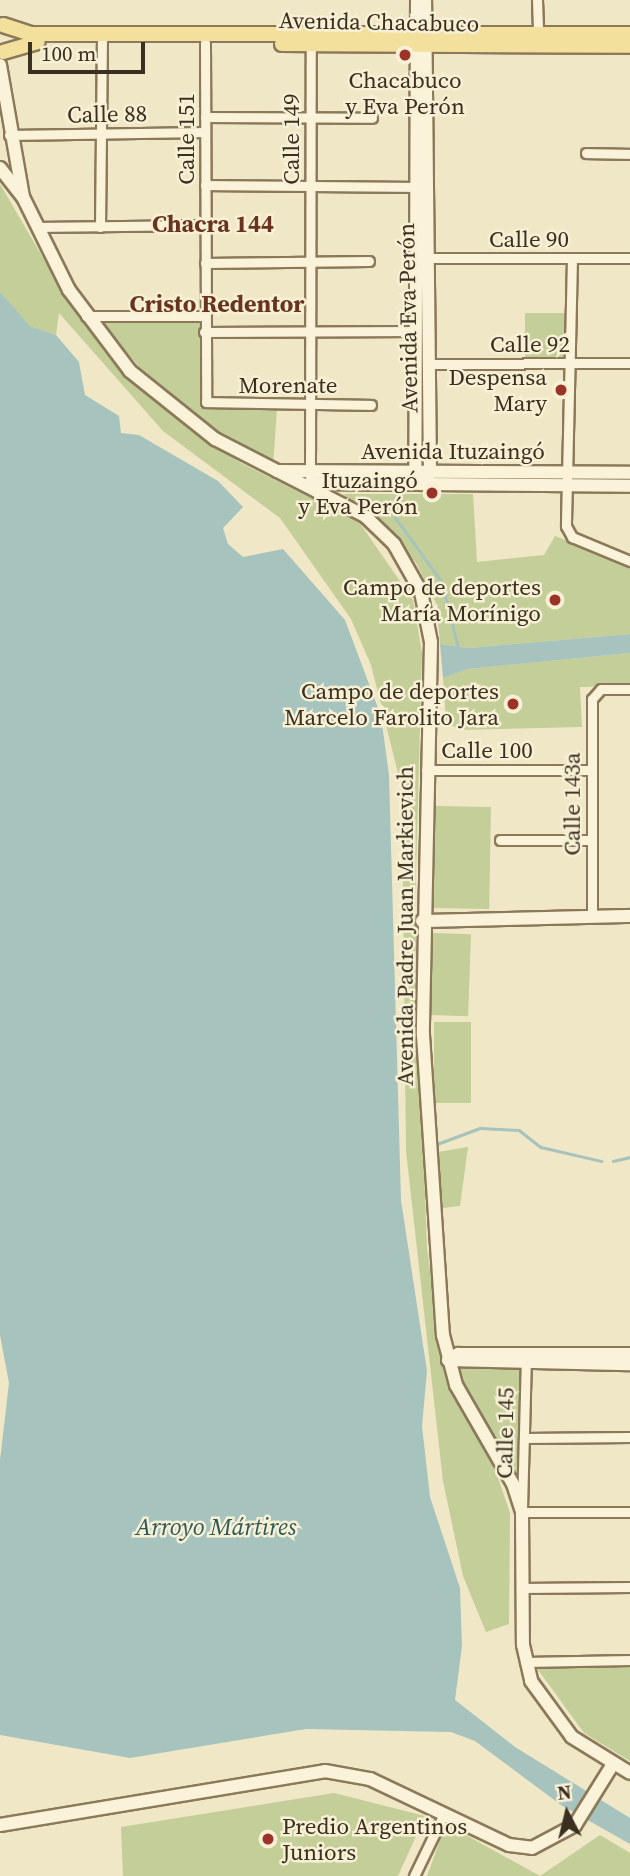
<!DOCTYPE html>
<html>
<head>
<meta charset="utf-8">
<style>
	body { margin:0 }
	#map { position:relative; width:630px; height:1876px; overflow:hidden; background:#efe7c5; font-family:"Source Serif 4",serif }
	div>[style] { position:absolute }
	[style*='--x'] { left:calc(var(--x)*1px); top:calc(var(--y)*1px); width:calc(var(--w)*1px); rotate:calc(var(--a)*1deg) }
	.green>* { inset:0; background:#c3ce98; transform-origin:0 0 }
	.water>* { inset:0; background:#a7c3bd }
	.stream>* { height:2.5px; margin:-1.25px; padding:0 1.25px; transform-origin:1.25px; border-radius:1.25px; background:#a7c3bd }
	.roads { filter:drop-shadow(2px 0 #8b795a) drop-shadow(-2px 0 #8b795a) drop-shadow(0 2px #8b795a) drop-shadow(0 -2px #8b795a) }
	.street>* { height:9px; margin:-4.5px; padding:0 4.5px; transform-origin:4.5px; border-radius:4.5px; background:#faf3d9 }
	.secondary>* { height:12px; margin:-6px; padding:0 6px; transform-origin:6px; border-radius:6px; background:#faf3d9 }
	.primary>* { height:14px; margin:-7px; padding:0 7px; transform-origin:7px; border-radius:7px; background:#f3e09c }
	.dots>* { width:19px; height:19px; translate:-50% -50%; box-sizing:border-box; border:4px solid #f7f0d5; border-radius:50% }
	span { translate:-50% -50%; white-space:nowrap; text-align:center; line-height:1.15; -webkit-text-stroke:5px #f7f0d5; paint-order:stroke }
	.street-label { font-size:23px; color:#3b2f1f }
	.poi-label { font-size:23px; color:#3b2f1f }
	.right { translate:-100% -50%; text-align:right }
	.left { translate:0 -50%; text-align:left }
	.neighbourhood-label { font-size:24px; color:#68341d; font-weight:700 }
	.water-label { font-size:24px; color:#2d595b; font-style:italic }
	.north { position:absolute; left:532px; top:1778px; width:70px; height:70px; -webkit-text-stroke:5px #f7f0d5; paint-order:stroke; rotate:353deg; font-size:19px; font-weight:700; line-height:28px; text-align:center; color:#3b2f1f }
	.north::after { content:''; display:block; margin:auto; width:24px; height:32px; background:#3b2f1f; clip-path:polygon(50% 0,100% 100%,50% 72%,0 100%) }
	.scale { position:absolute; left:28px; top:42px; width:117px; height:32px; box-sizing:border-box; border:4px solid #3b2f1f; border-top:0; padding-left:9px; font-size:21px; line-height:24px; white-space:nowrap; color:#3b2f1f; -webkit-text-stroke:5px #f7f0d5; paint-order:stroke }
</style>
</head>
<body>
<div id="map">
	<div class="green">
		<div style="clip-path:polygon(0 184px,70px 304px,152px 398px,241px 463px,359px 522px,413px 600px,422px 653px,415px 912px,427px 1248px,444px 1371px,491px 1457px,510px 1513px,509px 1624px,486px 1632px,463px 1576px,443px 1481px,406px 1151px,402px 789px,371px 665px,351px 619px,280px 518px,163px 431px,59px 313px,56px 335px,30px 326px,7px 302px,0 292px)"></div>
		<div style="left:525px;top:313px;width:45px;height:44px"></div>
		<div style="clip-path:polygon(99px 321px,202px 321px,200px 408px,277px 409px,273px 465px,210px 431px,164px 395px)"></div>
		<div style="clip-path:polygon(343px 494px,473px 494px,477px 562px,544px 555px,555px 536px,630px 565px,630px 634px,468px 648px,440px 644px,437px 605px,416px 563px,390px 531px)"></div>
		<div style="clip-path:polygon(630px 653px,630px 686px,580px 687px,582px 727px,458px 730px,446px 720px,443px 678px,468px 669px)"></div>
		<div style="left:435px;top:806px;width:56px;height:102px;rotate:1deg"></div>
		<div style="left:433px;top:933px;width:38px;height:82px;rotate:2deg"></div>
		<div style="left:434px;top:1022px;width:37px;height:81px"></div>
		<div style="clip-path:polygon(468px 1147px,460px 1206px,434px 1209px,432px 1153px)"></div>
		<div style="clip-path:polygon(457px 1367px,522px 1368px,520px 1495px,460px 1382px)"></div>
		<div style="clip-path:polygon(630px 1666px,630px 1761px,584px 1733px,536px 1667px)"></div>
		<div style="clip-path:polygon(334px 1793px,425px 1816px,398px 1876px,123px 1876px,121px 1827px)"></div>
		<div style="clip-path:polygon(446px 1824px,540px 1876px,427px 1876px)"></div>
		<div style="clip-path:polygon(600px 1835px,630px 1853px,630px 1876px,540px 1876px)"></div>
	</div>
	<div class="water">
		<div style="clip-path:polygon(0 292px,30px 326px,56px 335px,79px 362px,85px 395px,119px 416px,121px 433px,139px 435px,218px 481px,243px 507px,223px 528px,228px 544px,243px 557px,283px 549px,345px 620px,381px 716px,389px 775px,401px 1200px,427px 1371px,422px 1426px,430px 1497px,460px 1588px,462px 1646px,455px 1700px,515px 1747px,630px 1818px,630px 1844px,561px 1805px,475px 1741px,451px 1732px,306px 1729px,130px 1758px,0 1735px,0 1460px,9px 1383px,0 1335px)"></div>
		<div style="clip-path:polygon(630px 634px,630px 653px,468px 669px,443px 678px,440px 644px,468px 648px)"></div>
	</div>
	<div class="stream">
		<div style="--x:395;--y:517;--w:80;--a:54.1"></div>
		<div style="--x:442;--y:582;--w:70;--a:76"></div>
		<div style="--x:437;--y:1144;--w:46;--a:-20.4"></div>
		<div style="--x:480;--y:1128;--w:39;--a:3"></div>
		<div style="--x:519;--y:1130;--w:28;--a:38"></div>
		<div style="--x:541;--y:1147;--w:62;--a:13.1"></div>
		<div style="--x:613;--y:1161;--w:17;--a:-13"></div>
	</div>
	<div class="roads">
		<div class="street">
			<div style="--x:537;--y:0;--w:34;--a:88"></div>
			<div style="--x:205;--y:43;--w:359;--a:89.8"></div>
			<div style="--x:206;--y:402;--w:165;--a:1"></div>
			<div style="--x:205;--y:117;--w:167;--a:0.3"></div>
			<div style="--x:9;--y:135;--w:196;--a:-0.9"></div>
			<div style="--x:586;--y:153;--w:44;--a:1.3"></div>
			<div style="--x:205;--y:185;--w:211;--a:0.5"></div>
			<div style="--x:39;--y:227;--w:166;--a:-0.7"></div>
			<div style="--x:100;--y:227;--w:185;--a:-89.4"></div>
			<div style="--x:428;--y:258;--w:202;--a:0"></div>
			<div style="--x:572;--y:258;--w:268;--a:91.3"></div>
			<div style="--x:566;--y:526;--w:13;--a:61"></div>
			<div style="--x:572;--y:537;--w:63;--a:22.5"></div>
			<div style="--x:205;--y:263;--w:164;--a:-0.7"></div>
			<div style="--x:86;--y:316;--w:118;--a:0"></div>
			<div style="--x:204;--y:332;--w:212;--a:-0.3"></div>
			<div style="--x:430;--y:364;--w:200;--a:-0.3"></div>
			<div style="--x:310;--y:476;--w:432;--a:-89.9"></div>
			<div style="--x:426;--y:770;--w:164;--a:0"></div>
			<div style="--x:500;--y:840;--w:91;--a:0"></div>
			<div style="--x:592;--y:917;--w:218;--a:-90"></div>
			<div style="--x:592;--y:699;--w:13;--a:-48"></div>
			<div style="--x:601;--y:689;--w:29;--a:0"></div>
			<div style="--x:526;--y:1356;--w:156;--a:91.5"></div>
			<div style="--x:522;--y:1512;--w:108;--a:0"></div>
			<div style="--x:524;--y:1438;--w:106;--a:-0.5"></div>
			<div style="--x:521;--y:1588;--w:109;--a:-0.5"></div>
			<div style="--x:525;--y:1662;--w:105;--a:-1.1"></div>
			<div style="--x:414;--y:1876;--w:69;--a:-64.2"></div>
		</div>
		<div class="secondary">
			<div style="--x:417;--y:0;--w:472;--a:90.2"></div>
			<div style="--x:415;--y:472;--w:14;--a:60"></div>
			<div style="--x:422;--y:484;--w:14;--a:-56"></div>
			<div style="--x:430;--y:472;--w:472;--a:-90.6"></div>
			<div style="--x:0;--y:65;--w:134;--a:80.1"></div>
			<div style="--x:0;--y:168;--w:37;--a:52"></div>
			<div style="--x:23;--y:197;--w:104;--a:63.7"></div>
			<div style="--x:69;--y:290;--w:101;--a:53"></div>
			<div style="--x:130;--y:371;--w:109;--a:38.7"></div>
			<div style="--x:215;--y:439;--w:169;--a:27.2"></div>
			<div style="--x:365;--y:516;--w:40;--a:44"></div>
			<div style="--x:394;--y:544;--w:55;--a:60.6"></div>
			<div style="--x:421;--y:592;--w:51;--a:78.7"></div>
			<div style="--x:431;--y:642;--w:393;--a:91.2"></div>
			<div style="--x:423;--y:1035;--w:301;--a:86.2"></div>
			<div style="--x:443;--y:1335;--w:52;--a:75.4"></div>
			<div style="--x:456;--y:1385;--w:114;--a:60.1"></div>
			<div style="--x:513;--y:1484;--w:29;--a:72"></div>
			<div style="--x:522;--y:1512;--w:133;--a:89.6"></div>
			<div style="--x:523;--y:1645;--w:37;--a:77"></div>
			<div style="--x:531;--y:1681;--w:69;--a:53.8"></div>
			<div style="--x:572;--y:1737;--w:68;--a:31.8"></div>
			<div style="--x:277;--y:471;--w:353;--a:0.3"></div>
			<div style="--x:310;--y:483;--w:320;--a:0.5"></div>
			<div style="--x:422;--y:921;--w:208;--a:-1.4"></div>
			<div style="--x:448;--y:1360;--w:12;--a:-31"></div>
			<div style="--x:458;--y:1354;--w:172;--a:0"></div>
			<div style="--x:448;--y:1360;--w:182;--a:1.3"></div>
			<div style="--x:0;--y:1825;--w:329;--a:-9.4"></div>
			<div style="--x:325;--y:1771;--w:46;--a:10.1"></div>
			<div style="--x:370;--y:1779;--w:154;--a:25.4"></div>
			<div style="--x:509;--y:1845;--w:23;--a:7"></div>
			<div style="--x:532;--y:1848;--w:49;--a:-28.1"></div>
			<div style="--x:575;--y:1825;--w:72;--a:-58.1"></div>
		</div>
		<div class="primary">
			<div style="--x:3;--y:25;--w:29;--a:18"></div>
			<div style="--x:31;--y:34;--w:599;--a:0"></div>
			<div style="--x:282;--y:44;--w:348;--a:0.3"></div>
			<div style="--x:3;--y:52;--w:36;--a:-16"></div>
		</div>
	</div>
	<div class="dots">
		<div style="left:405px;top:55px;background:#9c3329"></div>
		<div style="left:561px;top:390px;background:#9c3329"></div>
		<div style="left:432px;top:493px;background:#9c3329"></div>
		<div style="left:555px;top:600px;background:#9c3329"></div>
		<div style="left:513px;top:704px;background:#9c3329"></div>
		<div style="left:268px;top:1839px;background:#9c3329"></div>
	</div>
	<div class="street-label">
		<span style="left:379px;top:22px;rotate:1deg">Avenida Chacabuco</span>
		<span style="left:107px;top:114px;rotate:-1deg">Calle 88</span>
		<span style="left:186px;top:139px;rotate:-90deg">Calle 151</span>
		<span style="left:291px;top:139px;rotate:-90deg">Calle 149</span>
		<span style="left:529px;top:239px">Calle 90</span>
		<span style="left:408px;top:318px;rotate:-91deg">Avenida Eva Perón</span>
		<span style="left:530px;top:344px">Calle 92</span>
		<span style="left:288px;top:385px">Morenate</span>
		<span style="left:453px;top:451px">Avenida Ituzaingó</span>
		<span style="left:487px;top:750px">Calle 100</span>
		<span style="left:572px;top:804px;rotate:-90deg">Calle 143a</span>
		<span style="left:405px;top:926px;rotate:-90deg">Avenida Padre Juan Markievich</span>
		<span style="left:505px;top:1433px;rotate:-89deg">Calle 145</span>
	</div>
	<div class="poi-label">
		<span style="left:405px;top:93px">Chacabuco<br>y Eva Perón</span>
		<span class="right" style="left:547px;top:390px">Despensa<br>Mary</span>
		<span class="right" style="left:418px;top:493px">Ituzaingó<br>y Eva Perón</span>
		<span class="right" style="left:541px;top:600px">Campo de deportes<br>María Morínigo</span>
		<span class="right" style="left:499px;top:704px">Campo de deportes<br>Marcelo Farolito Jara</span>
		<span class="left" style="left:282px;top:1839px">Predio Argentinos<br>Juniors</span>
	</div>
	<div class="neighbourhood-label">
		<span style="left:213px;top:224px">Chacra 144</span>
		<span style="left:217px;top:304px">Cristo Redentor</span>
	</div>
	<div class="water-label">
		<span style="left:216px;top:1527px">Arroyo Mártires</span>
	</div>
	<div class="north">N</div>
	<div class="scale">100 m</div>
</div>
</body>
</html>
